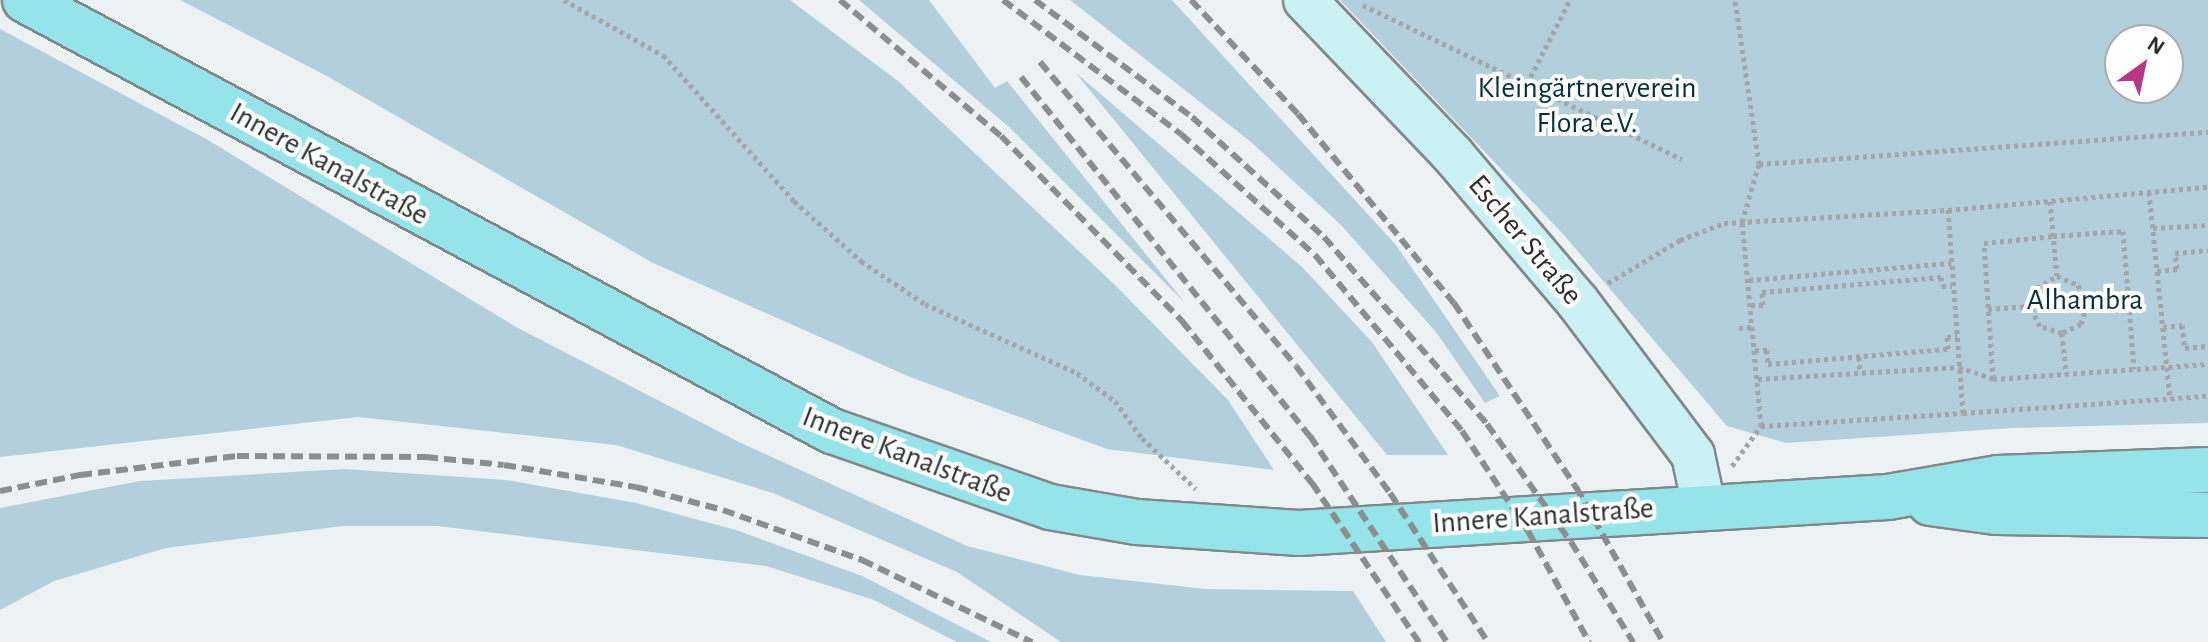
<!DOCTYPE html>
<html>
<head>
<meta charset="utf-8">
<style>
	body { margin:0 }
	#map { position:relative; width:2208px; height:642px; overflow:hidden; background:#ecf2f4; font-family:"Alegreya Sans",sans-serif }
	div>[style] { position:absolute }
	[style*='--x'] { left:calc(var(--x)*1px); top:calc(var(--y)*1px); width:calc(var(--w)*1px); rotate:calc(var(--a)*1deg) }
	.green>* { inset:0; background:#b3cfdc }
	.path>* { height:5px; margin-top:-2.5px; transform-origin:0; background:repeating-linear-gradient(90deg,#a2a6a8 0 4px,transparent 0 8px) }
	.roads { filter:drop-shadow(2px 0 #828789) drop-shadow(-2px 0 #828789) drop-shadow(0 2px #828789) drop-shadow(0 -2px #828789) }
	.secondary>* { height:42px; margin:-21px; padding:0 21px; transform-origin:21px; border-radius:21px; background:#caf2f4 }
	.primary>* { height:44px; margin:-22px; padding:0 22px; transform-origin:22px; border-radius:22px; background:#94e4ea }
	.rail>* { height:6px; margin-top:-3px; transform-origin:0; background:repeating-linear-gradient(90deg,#8a8e8f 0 12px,transparent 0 18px) }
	span { translate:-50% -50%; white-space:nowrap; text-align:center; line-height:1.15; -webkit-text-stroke:8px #fff; paint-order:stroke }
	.park-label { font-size:30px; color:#062f3d }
	.street-label { font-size:30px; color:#2c2e2f }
	.north { position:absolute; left:2104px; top:24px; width:80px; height:80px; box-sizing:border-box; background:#fff; border:2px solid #ababac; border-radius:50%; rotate:33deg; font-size:22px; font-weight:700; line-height:32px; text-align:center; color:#2c2e2f }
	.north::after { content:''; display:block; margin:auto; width:28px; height:36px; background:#b53785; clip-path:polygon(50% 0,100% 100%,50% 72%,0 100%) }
</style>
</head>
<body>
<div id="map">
	<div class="green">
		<div style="clip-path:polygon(180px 0,790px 0,898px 81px,1116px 286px,1228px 400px,1274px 470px,1107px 449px,910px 377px,653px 263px,325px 75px)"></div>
		<div style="clip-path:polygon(859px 0,929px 0,995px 88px,1007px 81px,1185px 303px,1009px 127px)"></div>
		<div style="clip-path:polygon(1070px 0,1172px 0,1396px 245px,1500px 396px,1485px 403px,1436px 332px,1341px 225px,1251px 142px)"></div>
		<div style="clip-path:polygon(evenodd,1340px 0,2208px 0,2208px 423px,2012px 428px,1786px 443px,1727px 426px,1563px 234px,1340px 0,2120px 40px,2168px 40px,2168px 88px,2120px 88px,2120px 40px)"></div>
		<div style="clip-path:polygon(0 29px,208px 140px,516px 327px,739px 442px,967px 546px,1080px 575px,1205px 589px,1353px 591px,1386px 642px,1061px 642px,957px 572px,773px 493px,616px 445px,358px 417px,0 457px)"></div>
		<div style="clip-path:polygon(1075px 72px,1302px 267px,1372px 342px,1448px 455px,1387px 455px)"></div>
		<div style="clip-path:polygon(344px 469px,506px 480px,636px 503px,736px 530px,862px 576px,991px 642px,957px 642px,874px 600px,766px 566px,438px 526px,343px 526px,166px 548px,54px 581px,0 610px,0 508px,140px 481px)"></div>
	</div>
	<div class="path">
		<div style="--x:564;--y:0;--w:113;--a:29.1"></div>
		<div style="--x:663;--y:55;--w:196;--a:48.1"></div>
		<div style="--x:794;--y:201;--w:90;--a:41.8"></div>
		<div style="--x:861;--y:261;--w:77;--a:33.9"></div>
		<div style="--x:925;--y:304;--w:167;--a:24.4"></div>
		<div style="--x:1077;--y:373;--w:47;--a:36.4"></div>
		<div style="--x:1115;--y:401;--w:46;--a:53.9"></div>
		<div style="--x:1142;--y:438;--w:74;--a:43.4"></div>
		<div style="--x:1363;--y:5;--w:354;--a:25.8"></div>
		<div style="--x:1527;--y:84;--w:94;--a:-62.9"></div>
		<div style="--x:1759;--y:164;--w:450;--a:-4.1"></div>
		<div style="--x:2149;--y:192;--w:208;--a:84.2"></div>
		<div style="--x:2050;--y:201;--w:75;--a:84.7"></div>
		<div style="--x:2153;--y:228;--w:55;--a:-3.1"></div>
		<div style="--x:2157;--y:271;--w:20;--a:-6"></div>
		<div style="--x:2177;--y:269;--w:16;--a:-97"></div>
		<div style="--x:2175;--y:253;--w:33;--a:-5"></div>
		<div style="--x:1749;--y:280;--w:203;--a:-4.8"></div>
		<div style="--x:1608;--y:283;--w:84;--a:-30.8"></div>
		<div style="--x:1680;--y:240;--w:47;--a:-21.1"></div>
		<div style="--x:1724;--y:223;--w:224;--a:-3.3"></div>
		<div style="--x:1751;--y:305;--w:12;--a:0"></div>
		<div style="--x:1763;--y:305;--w:13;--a:-94"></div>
		<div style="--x:1762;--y:292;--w:180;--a:-4.8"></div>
		<div style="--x:1941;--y:277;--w:9;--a:84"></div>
		<div style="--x:1942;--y:286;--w:10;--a:0"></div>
		<div style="--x:2087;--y:305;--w:42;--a:-4.1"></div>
		<div style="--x:1988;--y:309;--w:42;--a:-4.1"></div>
		<div style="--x:2163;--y:327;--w:19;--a:-6"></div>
		<div style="--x:2182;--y:325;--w:23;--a:83"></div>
		<div style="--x:2185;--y:348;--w:23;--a:-5"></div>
		<div style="--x:1739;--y:328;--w:14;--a:-4"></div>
		<div style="--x:2062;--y:333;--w:23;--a:-162"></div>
		<div style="--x:2040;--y:326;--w:22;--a:-117"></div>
		<div style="--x:2030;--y:306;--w:19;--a:-69"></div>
		<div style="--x:2037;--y:288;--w:23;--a:-31"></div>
		<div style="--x:2057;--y:276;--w:23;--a:23"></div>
		<div style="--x:2078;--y:285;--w:22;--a:66"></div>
		<div style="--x:2087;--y:305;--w:20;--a:108"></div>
		<div style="--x:2081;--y:324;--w:21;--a:155"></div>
		<div style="--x:2062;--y:333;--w:41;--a:84.4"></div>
		<div style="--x:1755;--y:350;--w:12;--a:0"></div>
		<div style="--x:1767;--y:350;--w:14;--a:86"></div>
		<div style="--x:1768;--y:364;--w:181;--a:-4.8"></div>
		<div style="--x:1948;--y:349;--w:12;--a:-95"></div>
		<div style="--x:1947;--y:337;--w:10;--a:-6"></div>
		<div style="--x:1859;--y:357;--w:16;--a:86"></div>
		<div style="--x:1758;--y:379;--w:201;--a:-3.4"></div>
		<div style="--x:1959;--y:367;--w:36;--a:19"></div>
		<div style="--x:1993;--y:379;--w:216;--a:-4"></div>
		<div style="--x:1993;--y:379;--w:136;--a:-93.8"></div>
		<div style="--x:1984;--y:243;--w:69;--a:-5.8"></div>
		<div style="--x:2053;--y:236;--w:70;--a:-4.1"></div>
		<div style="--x:2123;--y:231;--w:138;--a:85.4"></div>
		<div style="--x:1963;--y:413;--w:246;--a:-4"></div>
		<div style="--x:1761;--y:426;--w:202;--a:-3.7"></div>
		<div style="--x:1963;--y:413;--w:204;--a:-94.2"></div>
		<div style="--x:1948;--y:210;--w:261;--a:-5.1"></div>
		<div style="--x:1732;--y:466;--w:49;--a:-54.1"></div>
		<div style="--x:1761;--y:426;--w:205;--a:-95.3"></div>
		<div style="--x:1742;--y:222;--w:60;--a:-73.7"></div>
		<div style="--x:1759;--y:164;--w:166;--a:-98.3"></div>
	</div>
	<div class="roads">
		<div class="secondary">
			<div style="--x:1305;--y:0;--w:214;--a:46.3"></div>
			<div style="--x:1453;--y:155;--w:192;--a:49.7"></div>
			<div style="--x:1577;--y:301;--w:193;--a:53"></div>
			<div style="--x:1693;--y:455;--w:52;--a:77.8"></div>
		</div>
		<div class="primary">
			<div style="--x:25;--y:0;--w:915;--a:28.11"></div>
			<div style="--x:832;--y:431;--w:231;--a:19.2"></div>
			<div style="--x:1050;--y:507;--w:88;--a:9.8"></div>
			<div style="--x:1137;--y:522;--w:162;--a:3.9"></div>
			<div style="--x:1299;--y:533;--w:590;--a:-3.5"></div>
			<div style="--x:1888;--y:497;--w:112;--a:-9.8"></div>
			<div style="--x:1998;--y:478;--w:210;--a:-2.2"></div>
			<div style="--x:1930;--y:503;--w:68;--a:7.7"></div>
			<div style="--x:1997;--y:512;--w:211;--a:0.8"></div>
		</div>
	</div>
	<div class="rail">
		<div style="--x:840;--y:0;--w:211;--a:40.2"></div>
		<div style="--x:1001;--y:136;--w:259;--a:45.6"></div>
		<div style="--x:1182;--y:321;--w:208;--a:51.3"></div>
		<div style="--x:1312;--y:483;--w:192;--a:56.1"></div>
		<div style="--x:1003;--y:0;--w:223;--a:37"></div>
		<div style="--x:1181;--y:134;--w:181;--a:42.1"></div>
		<div style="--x:1315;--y:255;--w:229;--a:50.1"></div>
		<div style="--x:1462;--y:431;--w:120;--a:56.6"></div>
		<div style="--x:1528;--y:531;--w:127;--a:61.2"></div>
		<div style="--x:1035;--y:0;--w:196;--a:36.7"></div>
		<div style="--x:1192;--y:117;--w:178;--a:42.3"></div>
		<div style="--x:1324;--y:237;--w:248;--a:48.9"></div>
		<div style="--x:1487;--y:424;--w:145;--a:54.6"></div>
		<div style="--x:1571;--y:542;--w:118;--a:58.2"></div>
		<div style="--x:1191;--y:0;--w:156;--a:46.8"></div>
		<div style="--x:1298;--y:114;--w:245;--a:50.5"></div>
		<div style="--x:1454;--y:303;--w:221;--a:56.5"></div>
		<div style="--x:1576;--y:487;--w:178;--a:60.7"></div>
		<div style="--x:1040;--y:62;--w:397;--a:49.9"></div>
		<div style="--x:1296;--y:366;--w:158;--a:53.5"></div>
		<div style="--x:1390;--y:493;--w:178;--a:56.7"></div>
		<div style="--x:1021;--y:77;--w:461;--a:51.2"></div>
		<div style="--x:1310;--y:436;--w:247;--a:56.4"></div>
		<div style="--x:0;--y:491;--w:82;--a:-11.3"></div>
		<div style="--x:80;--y:475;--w:158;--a:-6.9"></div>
		<div style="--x:237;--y:456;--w:189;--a:0.3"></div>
		<div style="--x:426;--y:457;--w:78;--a:5.9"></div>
		<div style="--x:504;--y:465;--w:134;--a:9.5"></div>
		<div style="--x:636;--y:487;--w:90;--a:14.8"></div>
		<div style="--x:723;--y:510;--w:148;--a:19.8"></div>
		<div style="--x:862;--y:560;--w:189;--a:25.8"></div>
	</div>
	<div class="park-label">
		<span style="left:1587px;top:105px">Kleingärtnerverein<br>Flora e.V.</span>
		<span style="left:2085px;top:300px">Alhambra</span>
	</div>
	<div class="street-label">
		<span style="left:329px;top:164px;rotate:29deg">Innere Kanalstraße</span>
		<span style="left:1525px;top:240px;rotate:50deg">Escher Straße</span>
		<span style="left:907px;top:455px;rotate:21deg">Innere Kanalstraße</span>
		<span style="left:1543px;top:516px;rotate:-4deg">Innere Kanalstraße</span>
	</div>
	<div class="north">N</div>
</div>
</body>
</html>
